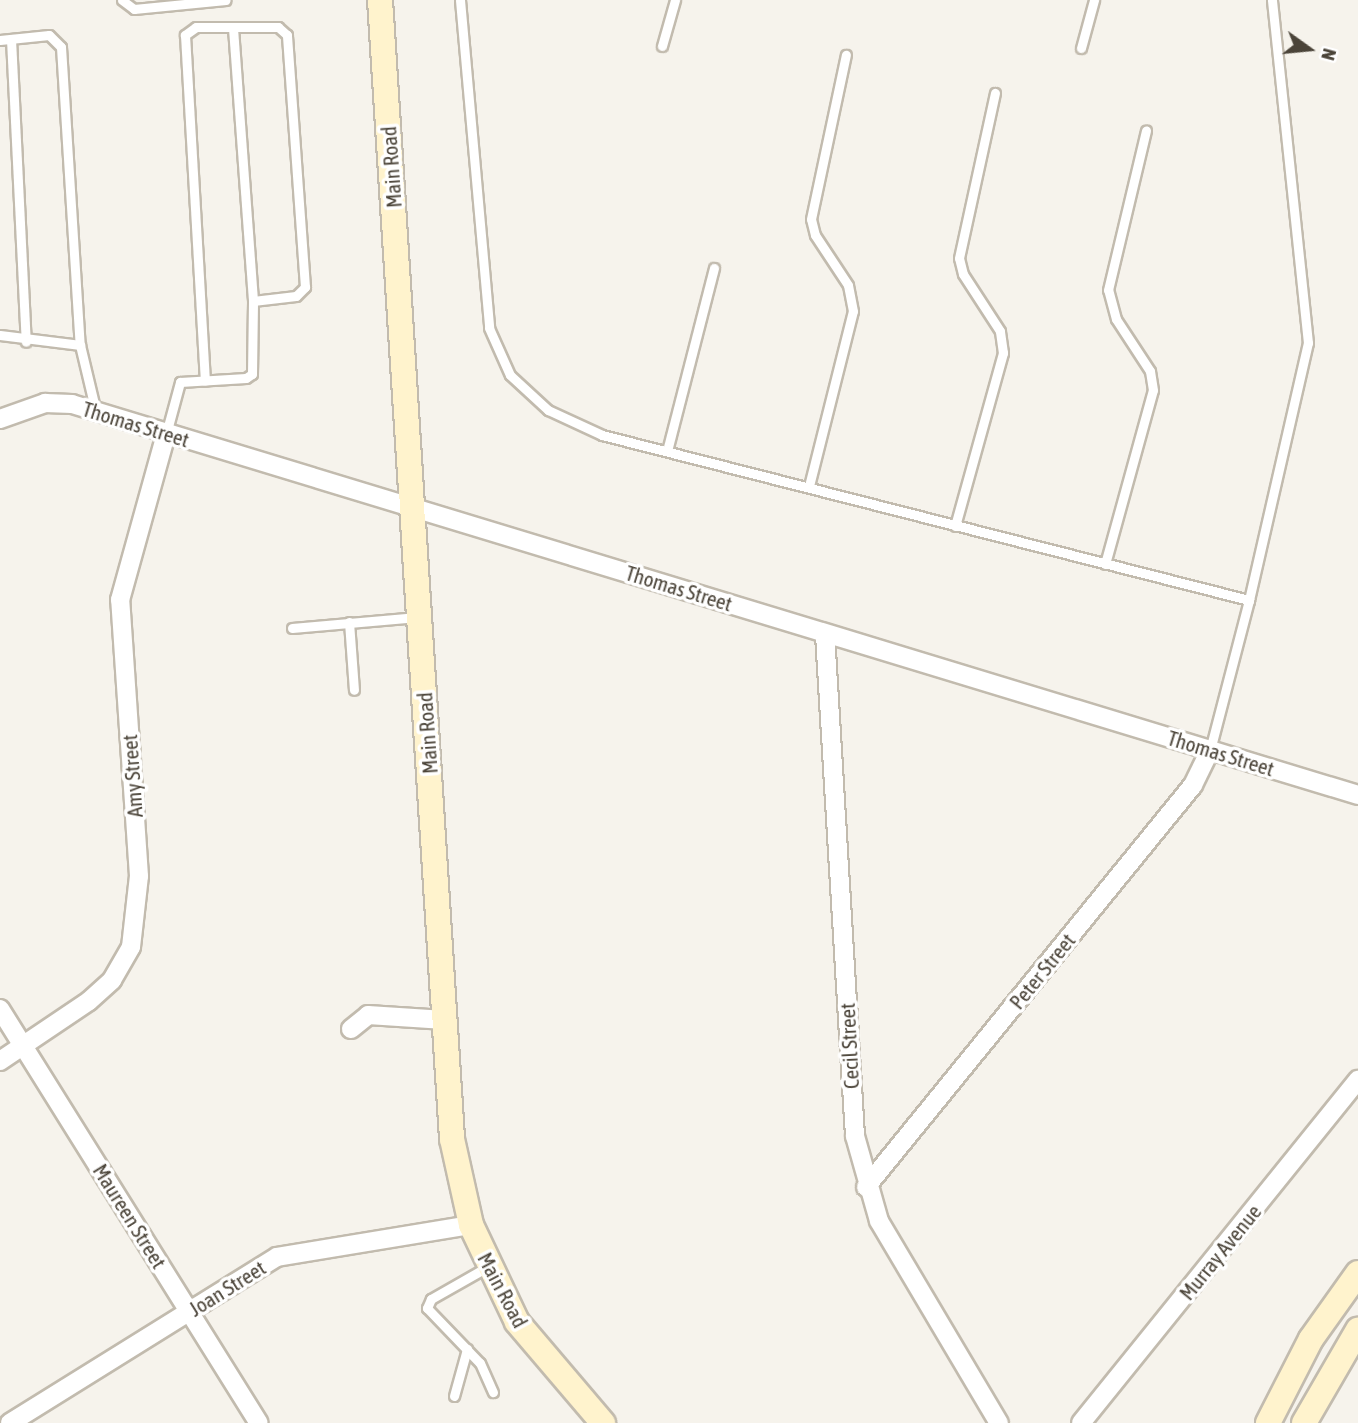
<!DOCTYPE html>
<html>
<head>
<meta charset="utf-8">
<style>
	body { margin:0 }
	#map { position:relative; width:1358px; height:1423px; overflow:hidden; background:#f6f3ec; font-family:"Asap Condensed",sans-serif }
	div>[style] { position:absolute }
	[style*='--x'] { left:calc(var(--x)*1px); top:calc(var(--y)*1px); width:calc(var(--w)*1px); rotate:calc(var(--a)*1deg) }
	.roads { filter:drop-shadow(2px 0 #c2bbae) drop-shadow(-2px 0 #c2bbae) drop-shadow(0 2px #c2bbae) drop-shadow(0 -2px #c2bbae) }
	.lane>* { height:9px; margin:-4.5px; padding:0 4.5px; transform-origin:4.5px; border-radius:4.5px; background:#fff }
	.street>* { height:18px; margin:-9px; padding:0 9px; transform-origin:9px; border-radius:9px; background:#fff }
	.secondary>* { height:24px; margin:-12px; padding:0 12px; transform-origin:12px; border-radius:12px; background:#fff3cd }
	span { translate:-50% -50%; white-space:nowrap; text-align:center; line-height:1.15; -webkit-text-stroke:7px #fff; paint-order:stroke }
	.street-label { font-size:21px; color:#4b4439 }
	.north { position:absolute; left:1274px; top:14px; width:70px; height:70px; -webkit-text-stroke:5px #fff; paint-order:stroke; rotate:105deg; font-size:19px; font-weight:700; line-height:28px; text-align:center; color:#4b4439 }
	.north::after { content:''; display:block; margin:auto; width:24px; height:32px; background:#4b4439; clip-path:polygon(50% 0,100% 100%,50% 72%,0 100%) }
</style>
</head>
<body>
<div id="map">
	<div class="roads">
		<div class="lane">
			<div style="--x:122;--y:0;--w:15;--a:37"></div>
			<div style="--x:134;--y:9;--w:92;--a:-5.6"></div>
			<div style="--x:460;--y:0;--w:329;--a:84.9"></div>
			<div style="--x:489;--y:328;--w:51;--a:65.9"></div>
			<div style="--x:510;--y:375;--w:52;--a:42.6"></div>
			<div style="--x:548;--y:410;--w:60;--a:24.8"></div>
			<div style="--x:602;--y:435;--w:668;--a:14.31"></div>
			<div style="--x:1249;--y:600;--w:264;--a:-77.1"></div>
			<div style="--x:1308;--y:343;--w:345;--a:-96"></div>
			<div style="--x:233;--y:28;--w:274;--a:85.8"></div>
			<div style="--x:11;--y:39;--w:303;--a:87.2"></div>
			<div style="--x:0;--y:40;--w:49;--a:-5.8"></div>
			<div style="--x:49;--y:35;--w:17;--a:45"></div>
			<div style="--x:61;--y:47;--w:299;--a:86.4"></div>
			<div style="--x:80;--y:345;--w:69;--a:76.6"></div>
			<div style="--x:662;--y:46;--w:48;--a:-74.2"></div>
			<div style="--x:1081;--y:48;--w:50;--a:-74.8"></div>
			<div style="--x:0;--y:335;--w:81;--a:7.1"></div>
			<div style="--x:166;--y:434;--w:54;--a:-74.9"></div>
			<div style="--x:180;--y:382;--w:66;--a:-3.5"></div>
			<div style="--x:246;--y:378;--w:7;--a:-34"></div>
			<div style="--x:252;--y:374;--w:73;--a:-89.2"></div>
			<div style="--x:253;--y:301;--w:43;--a:-6.6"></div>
			<div style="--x:296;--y:296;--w:13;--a:-45"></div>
			<div style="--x:305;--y:287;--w:253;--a:-94.1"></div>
			<div style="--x:287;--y:35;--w:12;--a:-138"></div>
			<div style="--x:278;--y:27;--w:82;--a:180"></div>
			<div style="--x:196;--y:27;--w:14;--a:144"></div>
			<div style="--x:185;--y:35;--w:346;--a:86.7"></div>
			<div style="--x:667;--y:451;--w:189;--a:-75.6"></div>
			<div style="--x:809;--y:486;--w:180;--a:-75.9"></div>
			<div style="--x:853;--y:311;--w:26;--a:-101"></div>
			<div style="--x:848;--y:285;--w:60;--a:-123.4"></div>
			<div style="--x:815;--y:235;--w:16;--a:-104"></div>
			<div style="--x:811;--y:219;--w:168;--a:-78"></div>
			<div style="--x:955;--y:526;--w:180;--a:-74.5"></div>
			<div style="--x:1003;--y:353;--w:22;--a:-98"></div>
			<div style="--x:1000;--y:331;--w:68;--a:-123"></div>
			<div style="--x:963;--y:274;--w:16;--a:-104"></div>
			<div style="--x:959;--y:258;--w:169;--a:-77.7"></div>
			<div style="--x:1105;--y:564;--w:180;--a:-74.6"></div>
			<div style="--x:1153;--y:390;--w:19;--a:-99"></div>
			<div style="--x:1150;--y:371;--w:62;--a:-123.2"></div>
			<div style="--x:1116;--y:319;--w:30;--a:-105"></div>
			<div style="--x:1108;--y:290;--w:164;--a:-76.6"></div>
			<div style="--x:349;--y:622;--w:68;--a:85.8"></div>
			<div style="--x:292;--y:628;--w:126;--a:-5"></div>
			<div style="--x:1210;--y:750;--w:155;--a:-75.4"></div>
			<div style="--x:489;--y:1266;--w:67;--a:150.4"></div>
			<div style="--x:431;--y:1299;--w:10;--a:114"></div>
			<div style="--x:427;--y:1308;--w:76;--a:46.1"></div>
			<div style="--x:480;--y:1363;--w:32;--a:66"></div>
			<div style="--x:454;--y:1396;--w:49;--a:-74.5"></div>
		</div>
		<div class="street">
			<div style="--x:0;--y:419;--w:48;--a:-19.6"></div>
			<div style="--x:45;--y:403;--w:27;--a:2"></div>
			<div style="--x:72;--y:404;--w:1344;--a:16.91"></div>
			<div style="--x:825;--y:634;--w:503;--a:86.58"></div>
			<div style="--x:855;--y:1136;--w:88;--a:74.2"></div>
			<div style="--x:879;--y:1221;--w:235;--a:59.3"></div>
			<div style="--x:0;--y:1009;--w:488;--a:58"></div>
			<div style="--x:351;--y:1029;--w:22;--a:-39"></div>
			<div style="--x:368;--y:1015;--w:77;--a:3.7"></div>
			<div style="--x:0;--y:1061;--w:107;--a:-34"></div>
			<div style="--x:89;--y:1001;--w:31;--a:-42"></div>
			<div style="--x:112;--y:980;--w:38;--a:-60"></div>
			<div style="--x:131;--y:947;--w:71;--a:-83.6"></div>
			<div style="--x:139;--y:876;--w:277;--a:-93.9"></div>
			<div style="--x:120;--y:600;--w:172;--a:-74.5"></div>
			<div style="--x:866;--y:1187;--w:518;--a:-50.87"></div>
			<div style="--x:1193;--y:785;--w:39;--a:-64"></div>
			<div style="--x:10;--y:1423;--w:314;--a:-31.9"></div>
			<div style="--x:277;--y:1257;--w:197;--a:-9.4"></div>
			<div style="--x:1081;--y:1423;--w:441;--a:-51.1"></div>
		</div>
		<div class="secondary">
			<div style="--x:380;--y:0;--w:1141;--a:86.38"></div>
			<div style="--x:452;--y:1139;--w:88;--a:77.5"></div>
			<div style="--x:471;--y:1225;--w:107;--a:64.6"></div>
			<div style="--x:517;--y:1322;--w:133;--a:49.6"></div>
			<div style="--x:1268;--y:1423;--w:94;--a:-62.9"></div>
			<div style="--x:1311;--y:1339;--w:81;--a:-54.5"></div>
			<div style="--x:1304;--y:1423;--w:108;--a:-59.9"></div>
		</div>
	</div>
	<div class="street-label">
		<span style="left:391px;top:167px;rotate:-94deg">Main Road</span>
		<span style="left:136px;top:424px;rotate:17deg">Thomas Street</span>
		<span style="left:679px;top:588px;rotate:17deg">Thomas Street</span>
		<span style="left:427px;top:733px;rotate:-94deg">Main Road</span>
		<span style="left:1221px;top:753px;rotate:17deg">Thomas Street</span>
		<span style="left:132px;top:776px;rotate:-94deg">Amy Street</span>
		<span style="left:1042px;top:971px;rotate:-51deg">Peter Street</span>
		<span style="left:849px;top:1046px;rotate:-93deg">Cecil Street</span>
		<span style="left:130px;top:1216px;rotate:58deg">Maureen Street</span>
		<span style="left:1220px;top:1252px;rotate:-51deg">Murray Avenue</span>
		<span style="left:227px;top:1288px;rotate:-32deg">Joan Street</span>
		<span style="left:503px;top:1290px;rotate:62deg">Main Road</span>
	</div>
	<div class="north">N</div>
</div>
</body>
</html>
